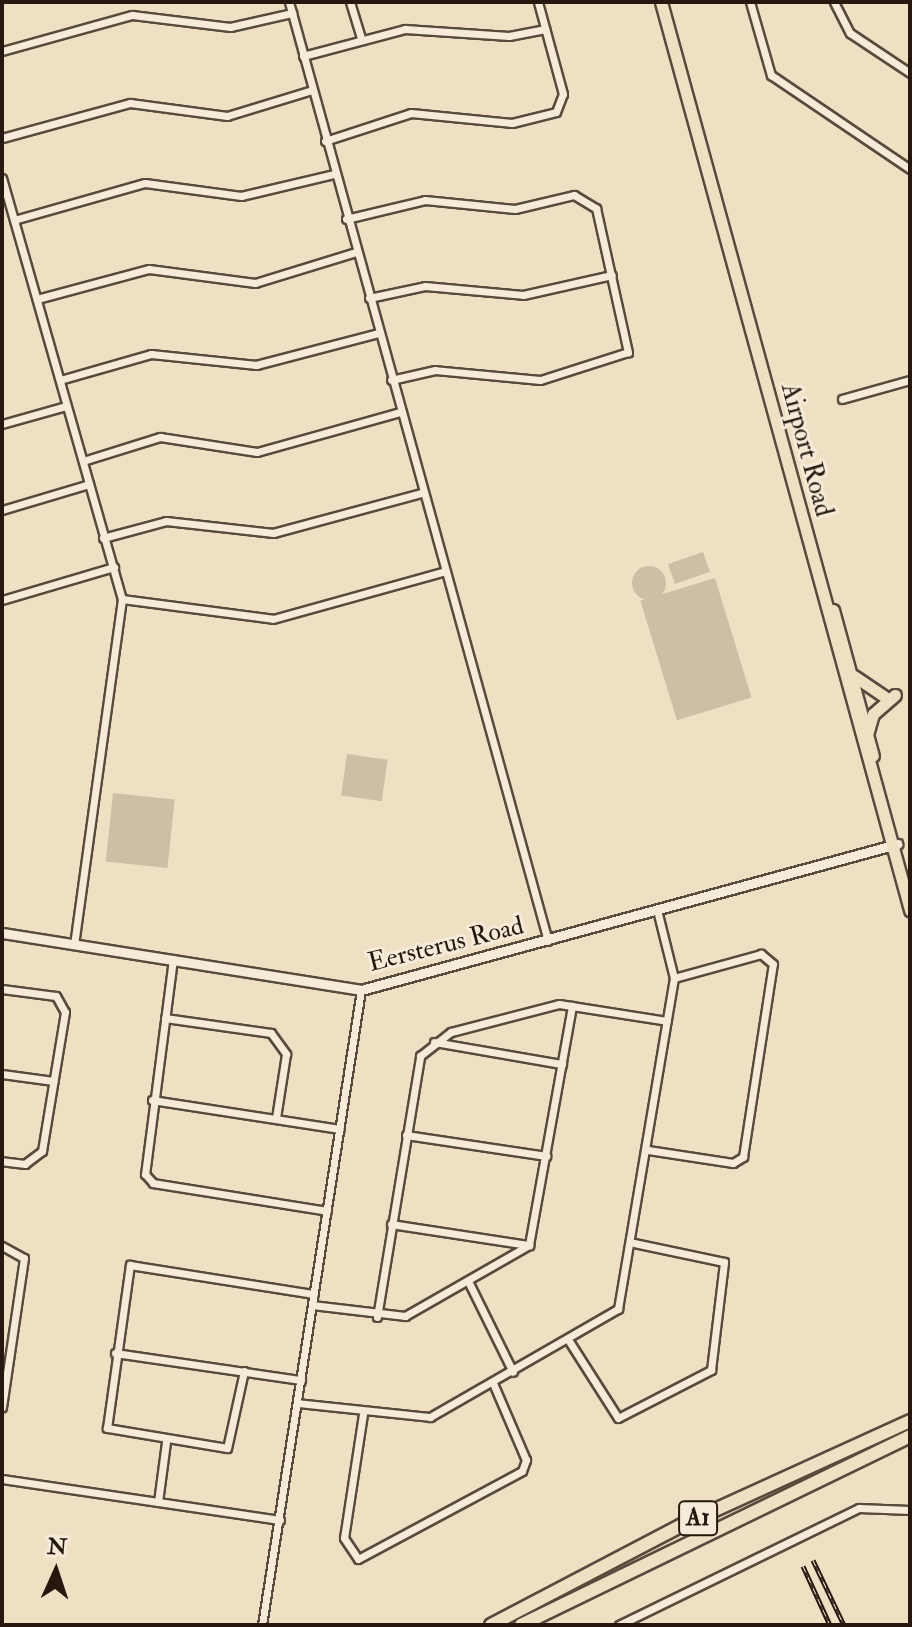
<!DOCTYPE html>
<html>
<head>
<meta charset="utf-8">
<style>
	body { margin:0 }
	#map { position:relative; width:912px; height:1627px; overflow:hidden; background:#efe0c3; font-family:"IM FELL Double Pica",serif }
	div>[style] { position:absolute }
	[style*='--x'] { left:calc(var(--x)*1px); top:calc(var(--y)*1px); width:calc(var(--w)*1px); rotate:calc(var(--a)*1deg) }
	.green>* { inset:0; background:#cdbea4; transform-origin:0 0 }
	.round { border-radius:50% }
	.roads { filter:drop-shadow(2px 0 #584a3c) drop-shadow(-2px 0 #584a3c) drop-shadow(0 2px #584a3c) drop-shadow(0 -2px #584a3c) }
	.minor>* { height:7px; margin:-3.5px; padding:0 3.5px; transform-origin:3.5px; border-radius:3.5px; background:#f5ebd8 }
	.tertiary>* { height:9px; margin:-4.5px; padding:0 4.5px; transform-origin:4.5px; border-radius:4.5px; background:#f5ebd8 }
	.primary>* { height:11px; margin:-5.5px; padding:0 5.5px; transform-origin:5.5px; border-radius:5.5px; background:#efe0c3 }
	.trunk>* { height:12px; margin:-6px; padding:0 6px; transform-origin:6px; border-radius:6px; background:#efe0c3 }
	.rail>* { height:5px; margin-top:-2.5px; transform-origin:0; background:repeating-linear-gradient(90deg,#f5ebd8 0 6px,#26180f 0 12px); box-sizing:border-box; border-block:2px solid #26180f }
	span { translate:-50% -50%; white-space:nowrap; text-align:center; line-height:1.15; -webkit-text-stroke:6px #f5ebd8; paint-order:stroke }
	.shield-label span { padding:2px 6px; background:#f5ebd8; border:2px solid; border-radius:6px; -webkit-text-stroke-width:0 }
	.shield-label { font-size:24px; color:#26180f; font-weight:700 }
	.street-label { font-size:26px; color:#26180f }
	.frame { position:absolute; inset:0; border:4px solid #26180f; pointer-events:none }
	.north { position:absolute; left:16px; top:1531px; width:80px; height:80px; -webkit-text-stroke:6px #f5ebd8; paint-order:stroke; rotate:3deg; font-size:22px; font-weight:700; line-height:32px; text-align:center; color:#26180f }
	.north::after { content:''; display:block; margin:auto; width:28px; height:36px; background:#26180f; clip-path:polygon(50% 0,100% 100%,50% 72%,0 100%) }
</style>
</head>
<body>
<div id="map">
	<div class="green">
		<div style="left:703px;top:552px;width:21px;height:37px;rotate:71deg"></div>
		<div class="round" style="left:632px;top:566px;width:34px;height:34px"></div>
		<div style="left:715px;top:578px;width:125px;height:78px;rotate:73deg"></div>
		<div style="left:347px;top:754px;width:41px;height:42px;rotate:8deg"></div>
		<div style="left:113px;top:793px;width:62px;height:69px;rotate:6deg"></div>
	</div>
	<div class="roads">
		<div class="minor">
			<div style="--x:289;--y:2;--w:974;--a:74.58"></div>
			<div style="--x:350;--y:2;--w:39;--a:73"></div>
			<div style="--x:750;--y:2;--w:76;--a:74"></div>
			<div style="--x:771;--y:75;--w:168;--a:34.1"></div>
			<div style="--x:834;--y:2;--w:35;--a:63"></div>
			<div style="--x:850;--y:33;--w:72;--a:33.7"></div>
			<div style="--x:2;--y:51;--w:135;--a:-15.5"></div>
			<div style="--x:132;--y:15;--w:99;--a:7"></div>
			<div style="--x:230;--y:27;--w:64;--a:-12.7"></div>
			<div style="--x:303;--y:56;--w:106;--a:-14.8"></div>
			<div style="--x:405;--y:29;--w:104;--a:3.9"></div>
			<div style="--x:509;--y:36;--w:37;--a:-11"></div>
			<div style="--x:2;--y:138;--w:133;--a:-15.3"></div>
			<div style="--x:130;--y:103;--w:98;--a:7.6"></div>
			<div style="--x:227;--y:116;--w:89;--a:-17"></div>
			<div style="--x:325;--y:141;--w:90;--a:-18"></div>
			<div style="--x:411;--y:113;--w:101;--a:5.7"></div>
			<div style="--x:512;--y:123;--w:45;--a:-14"></div>
			<div style="--x:556;--y:112;--w:19;--a:-69"></div>
			<div style="--x:563;--y:94;--w:95;--a:-105.2"></div>
			<div style="--x:2;--y:178;--w:438;--a:74.1"></div>
			<div style="--x:122;--y:599;--w:349;--a:97.9"></div>
			<div style="--x:346;--y:219;--w:81;--a:-13.5"></div>
			<div style="--x:425;--y:200;--w:90;--a:5.7"></div>
			<div style="--x:515;--y:209;--w:61;--a:-13.3"></div>
			<div style="--x:574;--y:195;--w:26;--a:31"></div>
			<div style="--x:596;--y:208;--w:148;--a:77.5"></div>
			<div style="--x:628;--y:352;--w:92;--a:162.3"></div>
			<div style="--x:540;--y:380;--w:105;--a:-174.6"></div>
			<div style="--x:435;--y:370;--w:45;--a:167.2"></div>
			<div style="--x:14;--y:220;--w:136;--a:-15.8"></div>
			<div style="--x:145;--y:183;--w:97;--a:7.7"></div>
			<div style="--x:241;--y:196;--w:96;--a:-13.3"></div>
			<div style="--x:369;--y:298;--w:57;--a:-12.1"></div>
			<div style="--x:425;--y:286;--w:98;--a:5.2"></div>
			<div style="--x:523;--y:295;--w:91;--a:-12.7"></div>
			<div style="--x:37;--y:299;--w:116;--a:-15"></div>
			<div style="--x:149;--y:269;--w:107;--a:7.5"></div>
			<div style="--x:255;--y:283;--w:106;--a:-17.1"></div>
			<div style="--x:60;--y:380;--w:95;--a:-15.9"></div>
			<div style="--x:151;--y:354;--w:106;--a:6"></div>
			<div style="--x:256;--y:365;--w:127;--a:-14.6"></div>
			<div style="--x:842;--y:399;--w:71;--a:-15.6"></div>
			<div style="--x:2;--y:424;--w:66;--a:-15.7"></div>
			<div style="--x:83;--y:461;--w:81;--a:-17.3"></div>
			<div style="--x:160;--y:437;--w:98;--a:8.8"></div>
			<div style="--x:257;--y:452;--w:148;--a:-15.6"></div>
			<div style="--x:2;--y:510;--w:91;--a:-16.6"></div>
			<div style="--x:103;--y:538;--w:65;--a:-15.1"></div>
			<div style="--x:166;--y:521;--w:108;--a:6.4"></div>
			<div style="--x:273;--y:533;--w:153;--a:-15.1"></div>
			<div style="--x:122;--y:599;--w:152;--a:7.5"></div>
			<div style="--x:273;--y:619;--w:176;--a:-15.5"></div>
			<div style="--x:2;--y:600;--w:117;--a:-16.4"></div>
			<div style="--x:173;--y:959;--w:217;--a:97.4"></div>
			<div style="--x:145;--y:1174;--w:12;--a:48"></div>
			<div style="--x:153;--y:1183;--w:176;--a:9.1"></div>
			<div style="--x:2;--y:989;--w:54;--a:7.4"></div>
			<div style="--x:56;--y:996;--w:18;--a:61"></div>
			<div style="--x:65;--y:1012;--w:141;--a:99.4"></div>
			<div style="--x:42;--y:1151;--w:21;--a:143"></div>
			<div style="--x:25;--y:1164;--w:23;--a:-173"></div>
			<div style="--x:165;--y:1018;--w:107;--a:8.1"></div>
			<div style="--x:271;--y:1033;--w:26;--a:54"></div>
			<div style="--x:286;--y:1054;--w:65;--a:98.9"></div>
			<div style="--x:434;--y:1042;--w:130;--a:9.8"></div>
			<div style="--x:2;--y:1074;--w:52;--a:7.7"></div>
			<div style="--x:152;--y:1100;--w:190;--a:8.8"></div>
			<div style="--x:406;--y:1135;--w:142;--a:8.5"></div>
			<div style="--x:648;--y:1150;--w:86;--a:8.7"></div>
			<div style="--x:733;--y:1163;--w:12;--a:-31"></div>
			<div style="--x:743;--y:1157;--w:195;--a:-81.2"></div>
			<div style="--x:773;--y:964;--w:16;--a:-140"></div>
			<div style="--x:761;--y:954;--w:90;--a:164.6"></div>
			<div style="--x:391;--y:1224;--w:140;--a:8.7"></div>
			<div style="--x:2;--y:1246;--w:25;--a:29"></div>
			<div style="--x:24;--y:1258;--w:151;--a:98.4"></div>
			<div style="--x:469;--y:1283;--w:99;--a:63.7"></div>
			<div style="--x:312;--y:1305;--w:94;--a:6.7"></div>
			<div style="--x:405;--y:1316;--w:143;--a:-29.8"></div>
			<div style="--x:529;--y:1245;--w:243;--a:-79.8"></div>
			<div style="--x:377;--y:1317;--w:265;--a:-80.6"></div>
			<div style="--x:420;--y:1056;--w:39;--a:-38"></div>
			<div style="--x:451;--y:1032;--w:112;--a:-14.5"></div>
			<div style="--x:559;--y:1004;--w:109;--a:8.9"></div>
			<div style="--x:569;--y:1341;--w:91;--a:57.5"></div>
			<div style="--x:618;--y:1418;--w:105;--a:-27.3"></div>
			<div style="--x:711;--y:1370;--w:109;--a:-83.1"></div>
			<div style="--x:724;--y:1262;--w:92;--a:-168.1"></div>
			<div style="--x:115;--y:1353;--w:188;--a:8.3"></div>
			<div style="--x:244;--y:1371;--w:79;--a:102.4"></div>
			<div style="--x:227;--y:1448;--w:122;--a:-170.5"></div>
			<div style="--x:107;--y:1428;--w:165;--a:-82"></div>
			<div style="--x:130;--y:1265;--w:186;--a:9"></div>
			<div style="--x:297;--y:1403;--w:134;--a:6"></div>
			<div style="--x:430;--y:1417;--w:217;--a:-29.9"></div>
			<div style="--x:618;--y:1309;--w:336;--a:-80.4"></div>
			<div style="--x:674;--y:978;--w:70;--a:-104"></div>
			<div style="--x:363;--y:1414;--w:125;--a:98.7"></div>
			<div style="--x:344;--y:1538;--w:25;--a:56"></div>
			<div style="--x:358;--y:1559;--w:186;--a:-28.2"></div>
			<div style="--x:522;--y:1471;--w:12;--a:-70"></div>
			<div style="--x:526;--y:1460;--w:84;--a:-113.2"></div>
			<div style="--x:2;--y:1479;--w:281;--a:8.4"></div>
			<div style="--x:158;--y:1502;--w:61;--a:-82.4"></div>
			<div style="--x:262;--y:1625;--w:643;--a:-81.14"></div>
			<div style="--x:619;--y:1625;--w:267;--a:-26"></div>
			<div style="--x:859;--y:1508;--w:51;--a:2.2"></div>
		</div>
		<div class="tertiary">
			<div style="--x:2;--y:933;--w:363;--a:9"></div>
			<div style="--x:361;--y:990;--w:556;--a:-15.24"></div>
		</div>
		<div class="primary">
			<div style="--x:661;--y:2;--w:942;--a:74.66"></div>
			<div style="--x:833;--y:610;--w:151;--a:74.7"></div>
			<div style="--x:854;--y:676;--w:37;--a:34"></div>
			<div style="--x:867;--y:735;--w:22;--a:-74"></div>
			<div style="--x:873;--y:714;--w:29;--a:-41"></div>
		</div>
		<div class="trunk">
			<div style="--x:491;--y:1625;--w:216;--a:-27.6"></div>
			<div style="--x:682;--y:1525;--w:251;--a:-24.5"></div>
			<div style="--x:521;--y:1625;--w:432;--a:-25.9"></div>
		</div>
	</div>
	<div class="rail">
		<div style="--x:813;--y:1560;--w:72;--a:64.5"></div>
		<div style="--x:803;--y:1566;--w:65;--a:65.4"></div>
	</div>
	<div class="shield-label">
		<span style="left:698px;top:1518px">A1</span>
	</div>
	<div class="street-label">
		<span style="left:806px;top:450px;rotate:75deg">Airport Road</span>
		<span style="left:446px;top:945px;rotate:-14deg">Eersterus Road</span>
	</div>
	<div class="frame"></div>
	<div class="north">N</div>
</div>
</body>
</html>
